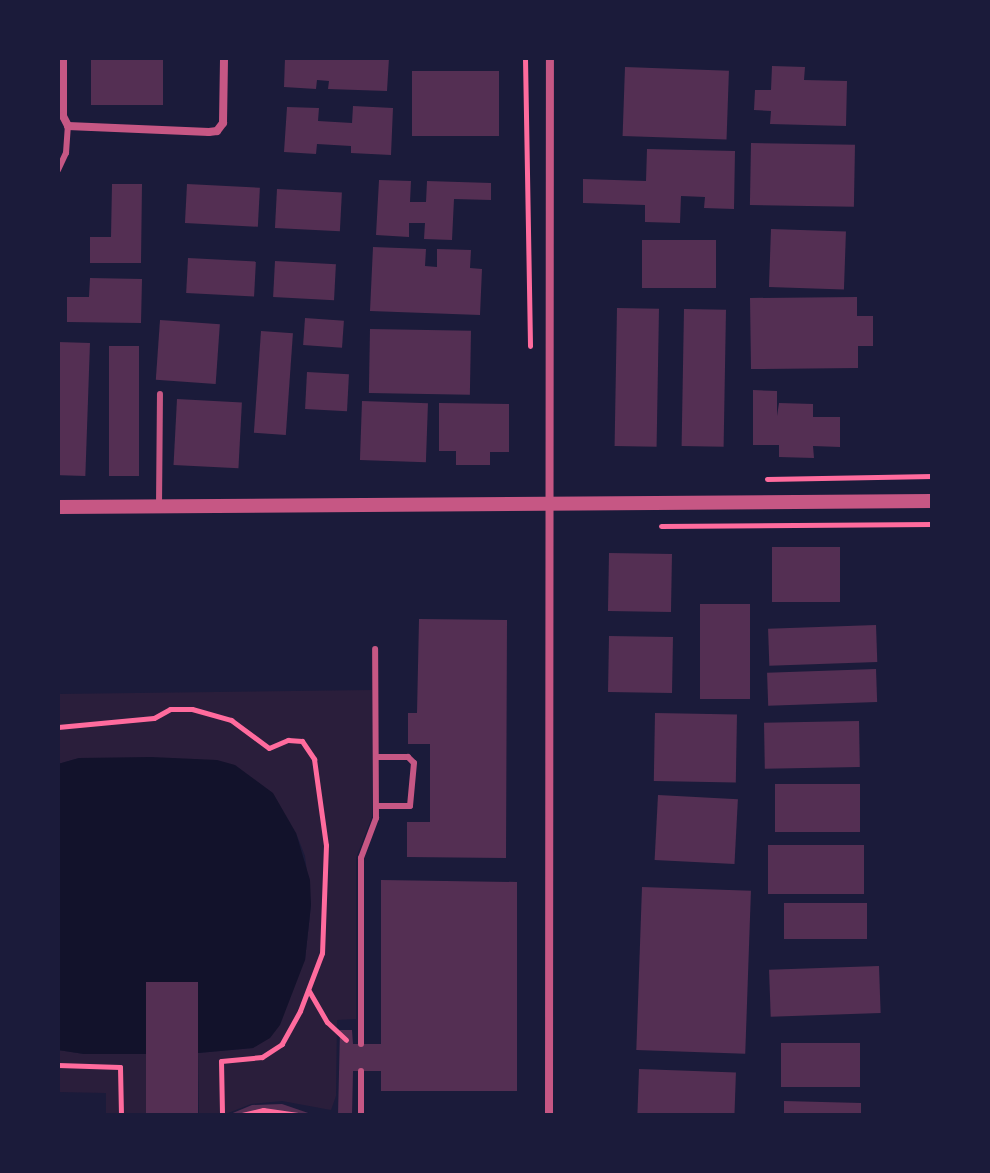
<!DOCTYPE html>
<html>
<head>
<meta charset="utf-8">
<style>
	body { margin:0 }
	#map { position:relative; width:990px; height:1173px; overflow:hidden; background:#1b1b3a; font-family:"Asap Condensed",sans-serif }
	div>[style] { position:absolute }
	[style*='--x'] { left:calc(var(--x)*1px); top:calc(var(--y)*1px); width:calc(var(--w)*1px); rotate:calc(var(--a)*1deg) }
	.green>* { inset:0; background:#2a1e3b }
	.water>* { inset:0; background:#12122b }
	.building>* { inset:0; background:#542f53; transform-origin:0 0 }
	.path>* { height:5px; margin:-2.5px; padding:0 2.5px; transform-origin:2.5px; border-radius:2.5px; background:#ff6b9d }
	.service>* { height:6px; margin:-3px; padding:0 3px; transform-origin:3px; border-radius:3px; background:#c65784 }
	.minor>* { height:8px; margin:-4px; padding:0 4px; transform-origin:4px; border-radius:4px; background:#c65784 }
	.tertiary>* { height:14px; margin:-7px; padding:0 7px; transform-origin:7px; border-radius:7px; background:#c65784 }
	span { translate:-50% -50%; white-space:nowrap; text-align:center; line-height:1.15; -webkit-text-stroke:8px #1b1b3a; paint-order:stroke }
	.frame { position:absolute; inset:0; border:60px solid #1b1b3a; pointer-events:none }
</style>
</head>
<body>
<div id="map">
	<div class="green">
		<div style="clip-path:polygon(372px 690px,372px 817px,356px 858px,356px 1019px,337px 1020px,336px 1096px,331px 1110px,282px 1101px,251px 1104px,223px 1115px,199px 1115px,198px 1053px,253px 1048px,305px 960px,311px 905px,305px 856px,296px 833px,79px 758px,58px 764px,58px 694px)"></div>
		<div style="clip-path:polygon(58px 1050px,84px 1054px,147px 1054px,148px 1115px,106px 1115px,106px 1093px,58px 1092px)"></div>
	</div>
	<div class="water">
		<div style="clip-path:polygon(151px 757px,217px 760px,235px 765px,273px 793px,296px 833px,310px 880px,311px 905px,305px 960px,280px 1025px,270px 1038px,253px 1048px,198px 1053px,198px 982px,147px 982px,147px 1054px,84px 1054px,58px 1050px,58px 764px,79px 758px)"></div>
	</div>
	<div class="building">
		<div style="left:91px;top:58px;width:72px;height:47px"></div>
		<div style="clip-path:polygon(285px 58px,389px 58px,387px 91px,328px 89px,329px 81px,317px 80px,316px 89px,284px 87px)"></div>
		<div style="clip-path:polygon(772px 66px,805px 67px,804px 80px,847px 81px,846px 126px,770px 124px,771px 111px,754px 110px,755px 90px,771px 90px)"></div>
		<div style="left:625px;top:67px;width:104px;height:69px;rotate:2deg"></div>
		<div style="left:412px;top:71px;width:87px;height:65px"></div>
		<div style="clip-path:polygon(353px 106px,393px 108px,391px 155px,351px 153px,351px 146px,317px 144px,316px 154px,284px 152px,287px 107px,319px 108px,318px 121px,352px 123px)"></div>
		<div style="left:751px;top:143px;width:104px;height:62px;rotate:1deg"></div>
		<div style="clip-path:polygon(647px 149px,735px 151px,734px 209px,704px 208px,705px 197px,681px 196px,680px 223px,645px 222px,645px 205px,583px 203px,583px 179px,646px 181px)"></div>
		<div style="clip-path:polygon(379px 180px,411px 181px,410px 202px,426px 202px,427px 181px,491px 183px,491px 200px,454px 199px,452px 240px,424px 239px,425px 223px,409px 223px,409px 237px,376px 235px)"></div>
		<div style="clip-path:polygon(112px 184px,142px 184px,141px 263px,90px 263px,90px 237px,111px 237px)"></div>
		<div style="left:187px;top:184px;width:73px;height:39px;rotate:3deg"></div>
		<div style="left:277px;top:189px;width:65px;height:39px;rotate:3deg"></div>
		<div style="left:771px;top:229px;width:75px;height:58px;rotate:2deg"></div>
		<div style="left:642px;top:240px;width:74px;height:48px"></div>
		<div style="clip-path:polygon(373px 247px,426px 249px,425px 266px,437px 267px,437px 249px,471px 250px,470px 268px,482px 269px,480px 315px,370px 311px)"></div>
		<div style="left:188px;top:258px;width:68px;height:35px;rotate:3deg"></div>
		<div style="left:275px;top:261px;width:61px;height:36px;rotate:3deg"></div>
		<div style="clip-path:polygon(90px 278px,142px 279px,141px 323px,67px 322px,67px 297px,89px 297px)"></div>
		<div style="clip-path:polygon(857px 297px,857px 316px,873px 316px,873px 346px,858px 346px,858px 368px,751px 369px,750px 298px)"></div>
		<div style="left:617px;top:308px;width:42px;height:138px;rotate:1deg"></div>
		<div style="left:684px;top:309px;width:42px;height:137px;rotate:1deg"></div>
		<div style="left:305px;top:318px;width:39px;height:27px;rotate:4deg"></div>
		<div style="left:160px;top:320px;width:60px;height:60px;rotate:4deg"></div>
		<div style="left:370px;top:329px;width:101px;height:64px;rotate:1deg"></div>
		<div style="left:261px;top:331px;width:32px;height:102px;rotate:4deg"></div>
		<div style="left:58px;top:342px;width:32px;height:133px;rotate:2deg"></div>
		<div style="left:109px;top:346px;width:30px;height:130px"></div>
		<div style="left:307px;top:372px;width:42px;height:37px;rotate:3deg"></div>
		<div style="clip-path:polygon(753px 390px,777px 391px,777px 416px,779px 403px,813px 404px,813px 417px,840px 417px,840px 447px,813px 446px,814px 458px,779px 457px,779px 445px,753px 445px)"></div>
		<div style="left:177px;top:399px;width:65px;height:66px;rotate:3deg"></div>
		<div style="left:362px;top:401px;width:66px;height:59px;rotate:2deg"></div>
		<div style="clip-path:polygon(439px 403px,509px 404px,509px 452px,490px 452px,490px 465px,456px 465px,456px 451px,439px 451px)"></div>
		<div style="left:772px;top:547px;width:68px;height:55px"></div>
		<div style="left:609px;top:553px;width:63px;height:58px;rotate:1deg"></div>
		<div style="left:700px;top:604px;width:50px;height:95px"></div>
		<div style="clip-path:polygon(419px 619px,507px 620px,506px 858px,407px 857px,407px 822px,430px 822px,430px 744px,408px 744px,408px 713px,417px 713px)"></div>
		<div style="left:876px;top:625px;width:37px;height:108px;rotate:88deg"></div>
		<div style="left:609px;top:636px;width:64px;height:56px;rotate:1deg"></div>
		<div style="left:876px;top:669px;width:33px;height:109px;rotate:88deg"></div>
		<div style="left:655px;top:713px;width:82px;height:68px;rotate:1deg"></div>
		<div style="left:859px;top:721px;width:46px;height:95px;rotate:89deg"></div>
		<div style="left:860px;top:784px;width:48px;height:85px;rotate:90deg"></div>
		<div style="left:658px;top:795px;width:80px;height:65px;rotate:3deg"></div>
		<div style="left:864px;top:845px;width:49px;height:96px;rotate:90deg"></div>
		<div style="clip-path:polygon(381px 880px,517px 882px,517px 1091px,381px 1091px,381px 1071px,353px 1071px,352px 1115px,338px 1115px,340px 1030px,352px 1030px,353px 1044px,381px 1044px)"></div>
		<div style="left:642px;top:887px;width:109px;height:163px;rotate:2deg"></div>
		<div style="left:867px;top:903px;width:36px;height:83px;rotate:90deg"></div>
		<div style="left:879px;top:966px;width:47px;height:110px;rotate:88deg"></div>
		<div style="left:146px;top:982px;width:52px;height:133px"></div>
		<div style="left:860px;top:1043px;width:44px;height:79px;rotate:90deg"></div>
		<div style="left:639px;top:1069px;width:97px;height:46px;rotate:2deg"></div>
		<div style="clip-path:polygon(784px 1101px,861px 1103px,861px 1115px,784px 1115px)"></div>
		<div style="clip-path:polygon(282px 1104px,314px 1115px,228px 1115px,252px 1105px)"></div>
	</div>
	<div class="path">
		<div style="--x:525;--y:58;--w:288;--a:89"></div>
		<div style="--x:767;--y:479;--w:165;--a:-1"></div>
		<div style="--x:661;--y:526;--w:271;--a:-0.4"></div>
		<div style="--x:58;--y:727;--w:96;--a:-5.4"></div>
		<div style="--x:154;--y:718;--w:18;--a:-29"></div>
		<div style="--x:170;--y:709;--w:22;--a:0"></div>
		<div style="--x:192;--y:709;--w:41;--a:15.8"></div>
		<div style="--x:231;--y:720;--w:47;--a:36.4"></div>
		<div style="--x:269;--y:748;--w:21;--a:-23"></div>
		<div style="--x:288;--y:740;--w:14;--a:4"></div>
		<div style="--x:302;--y:741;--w:22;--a:56"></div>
		<div style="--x:314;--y:759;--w:87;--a:82.1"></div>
		<div style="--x:326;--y:845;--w:108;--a:92.1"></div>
		<div style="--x:322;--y:953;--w:62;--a:110.8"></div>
		<div style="--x:300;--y:1011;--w:38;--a:119"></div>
		<div style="--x:282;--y:1044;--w:24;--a:147"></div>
		<div style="--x:262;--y:1057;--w:41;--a:174.4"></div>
		<div style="--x:221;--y:1061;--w:54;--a:88.9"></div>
		<div style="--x:309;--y:991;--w:36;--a:60"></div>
		<div style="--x:327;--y:1022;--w:26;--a:43"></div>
		<div style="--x:58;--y:1065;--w:62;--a:1.8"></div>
		<div style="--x:120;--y:1067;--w:48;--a:88.8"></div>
		<div style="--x:242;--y:1115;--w:22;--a:-13"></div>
		<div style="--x:263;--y:1110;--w:35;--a:8"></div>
	</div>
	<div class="service">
		<div style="--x:58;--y:170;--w:19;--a:-65"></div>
		<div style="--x:66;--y:153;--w:27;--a:-86"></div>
		<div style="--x:159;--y:506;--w:112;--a:-89.5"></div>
		<div style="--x:376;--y:757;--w:32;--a:0"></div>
		<div style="--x:408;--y:757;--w:8;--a:45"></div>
		<div style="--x:414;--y:763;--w:43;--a:95.3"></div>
		<div style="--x:410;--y:806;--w:34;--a:180"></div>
		<div style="--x:361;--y:1044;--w:186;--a:-90"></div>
		<div style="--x:361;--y:858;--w:43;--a:-69.4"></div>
		<div style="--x:376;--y:818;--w:169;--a:-90.3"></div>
		<div style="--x:361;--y:1115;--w:44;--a:-90"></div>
	</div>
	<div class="minor">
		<div style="--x:63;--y:58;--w:58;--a:90"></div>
		<div style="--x:63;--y:116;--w:11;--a:63"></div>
		<div style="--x:68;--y:126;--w:141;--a:2.4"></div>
		<div style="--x:209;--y:132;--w:8;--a:-7"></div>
		<div style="--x:217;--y:131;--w:10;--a:-53"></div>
		<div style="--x:223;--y:123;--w:65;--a:-89.1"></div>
		<div style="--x:549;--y:1115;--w:1057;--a:-89.95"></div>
	</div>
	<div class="tertiary">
		<div style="--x:58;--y:507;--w:874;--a:-0.39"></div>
	</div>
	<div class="frame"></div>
</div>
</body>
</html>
